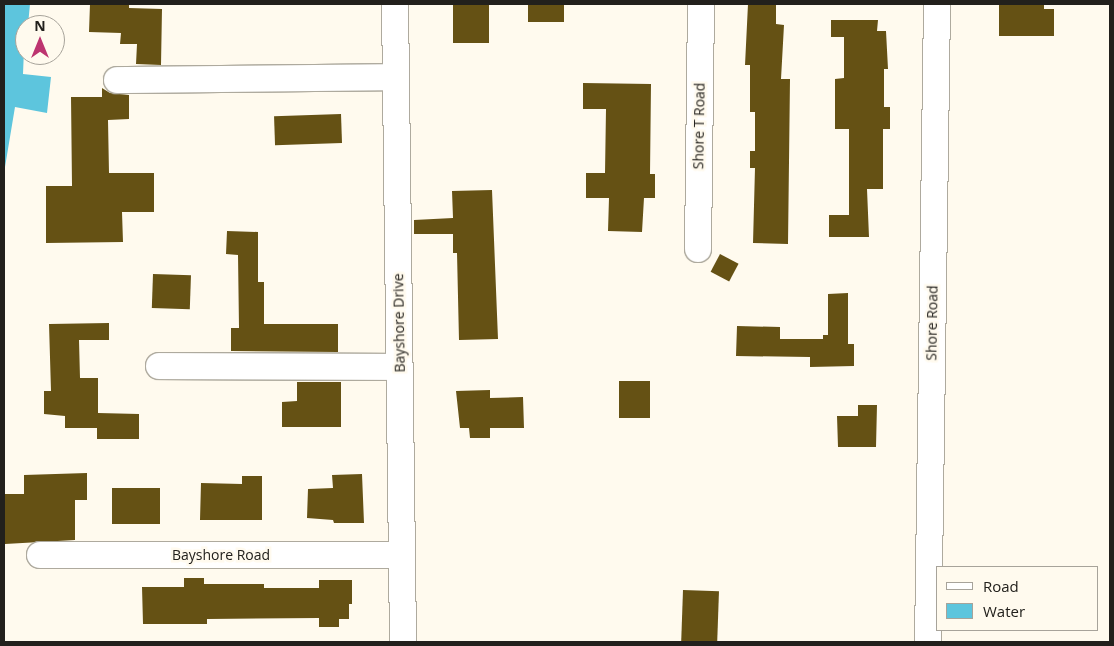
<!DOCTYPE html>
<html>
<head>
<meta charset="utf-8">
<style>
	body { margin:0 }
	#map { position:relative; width:1114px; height:646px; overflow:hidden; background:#fffaee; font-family:"Open Sans",sans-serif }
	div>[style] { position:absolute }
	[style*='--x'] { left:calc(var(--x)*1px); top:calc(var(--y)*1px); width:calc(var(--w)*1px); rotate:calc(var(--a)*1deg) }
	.water>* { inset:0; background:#5dc5dd }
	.building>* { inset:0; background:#655114; transform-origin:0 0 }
	.roads { filter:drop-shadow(1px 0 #aeaa9e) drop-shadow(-1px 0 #aeaa9e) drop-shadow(0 1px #aeaa9e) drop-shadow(0 -1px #aeaa9e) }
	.minor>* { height:26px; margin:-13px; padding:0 13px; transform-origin:13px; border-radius:13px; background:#fff }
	span { translate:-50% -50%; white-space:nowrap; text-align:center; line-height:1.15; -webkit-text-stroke:5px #fffaee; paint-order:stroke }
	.street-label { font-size:14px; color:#22201c }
	.frame { position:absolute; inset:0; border:5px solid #22201c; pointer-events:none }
	.legend { position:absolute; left:936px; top:566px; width:162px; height:65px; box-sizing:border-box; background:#fffaee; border:1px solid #a7a39a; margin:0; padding:6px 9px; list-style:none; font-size:15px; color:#22201c }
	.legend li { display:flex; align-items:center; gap:10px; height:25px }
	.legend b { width:25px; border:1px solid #a7a39a }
	.north { position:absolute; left:15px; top:15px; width:50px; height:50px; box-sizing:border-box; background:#fffaee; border:1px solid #a7a39a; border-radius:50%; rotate:0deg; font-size:14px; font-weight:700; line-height:20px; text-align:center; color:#22201c }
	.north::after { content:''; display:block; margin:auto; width:18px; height:22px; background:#bd3470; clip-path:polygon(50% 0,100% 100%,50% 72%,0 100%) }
</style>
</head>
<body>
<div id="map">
	<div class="water">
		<div style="clip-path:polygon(4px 4px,30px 4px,28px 25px,25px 25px,23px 74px,51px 77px,47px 113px,15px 107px,4px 173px)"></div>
	</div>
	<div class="building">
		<div style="clip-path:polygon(90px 4px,129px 4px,129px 8px,162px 9px,161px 65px,136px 64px,137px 44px,120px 44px,121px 33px,89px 32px)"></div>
		<div style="left:453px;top:4px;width:36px;height:39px"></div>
		<div style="left:528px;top:4px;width:36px;height:18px"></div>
		<div style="clip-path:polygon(748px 4px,776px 4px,776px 24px,784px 25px,781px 79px,790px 79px,788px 244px,753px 243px,755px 168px,750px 168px,750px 151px,755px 151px,755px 112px,750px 112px,750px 65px,745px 65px)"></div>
		<div style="clip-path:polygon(999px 4px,1044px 4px,1044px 9px,1054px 9px,1054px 36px,999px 36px)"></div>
		<div style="clip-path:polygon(831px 20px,878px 20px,877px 31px,886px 31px,888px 69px,884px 69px,884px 107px,890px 107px,890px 129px,883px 129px,883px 189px,867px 189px,869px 237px,829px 237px,829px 215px,849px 215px,849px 129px,835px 129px,835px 79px,844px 78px,844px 37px,831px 37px)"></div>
		<div style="clip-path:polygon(583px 83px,651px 84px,650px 174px,655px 174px,655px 198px,644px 198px,642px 232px,608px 231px,609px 198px,586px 198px,586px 173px,605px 173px,606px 109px,583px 109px)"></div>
		<div style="clip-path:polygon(102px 88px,110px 93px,129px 95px,129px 119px,108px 120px,109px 173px,154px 173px,154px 212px,122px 212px,123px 242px,46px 243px,46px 186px,72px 186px,71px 97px,102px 97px)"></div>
		<div style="left:341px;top:114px;width:29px;height:67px;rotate:88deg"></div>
		<div style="clip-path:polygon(492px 190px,498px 339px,459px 340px,457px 253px,453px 253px,453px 234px,414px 234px,414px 220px,453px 218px,452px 191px)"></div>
		<div style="clip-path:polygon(227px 231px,258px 232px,258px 282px,264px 282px,264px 324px,338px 324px,338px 352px,231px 351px,231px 328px,239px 328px,238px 255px,226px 254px)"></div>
		<div style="left:720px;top:254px;width:21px;height:20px;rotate:28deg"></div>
		<div style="left:153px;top:274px;width:38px;height:34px;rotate:2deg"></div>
		<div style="clip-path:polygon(848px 293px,848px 344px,854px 344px,854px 366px,810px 367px,810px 357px,736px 356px,737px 326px,780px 327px,780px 339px,823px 339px,823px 335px,828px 335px,828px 294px)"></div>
		<div style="clip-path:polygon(109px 323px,109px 340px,79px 340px,80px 378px,98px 378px,98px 413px,139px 414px,139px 439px,97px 439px,97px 428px,65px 428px,65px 416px,44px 414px,44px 391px,51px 391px,49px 324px)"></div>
		<div style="left:619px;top:381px;width:31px;height:37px"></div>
		<div style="clip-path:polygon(297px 382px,341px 382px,341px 427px,282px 427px,282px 402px,297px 401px)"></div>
		<div style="clip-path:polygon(490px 390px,490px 398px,523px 397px,524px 428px,490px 428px,490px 438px,470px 438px,469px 428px,460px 428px,456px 391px)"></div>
		<div style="clip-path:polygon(858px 405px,877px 405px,876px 447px,838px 447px,837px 416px,858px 416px)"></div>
		<div style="clip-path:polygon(87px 473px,87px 500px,75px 500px,75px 540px,5px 544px,4px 494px,24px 494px,24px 475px)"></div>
		<div style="clip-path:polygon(362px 474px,364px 523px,334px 523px,333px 520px,307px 518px,308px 489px,333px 488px,332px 475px)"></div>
		<div style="clip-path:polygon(242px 476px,262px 476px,262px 520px,200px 520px,201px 483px,242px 484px)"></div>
		<div style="left:160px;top:488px;width:36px;height:48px;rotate:90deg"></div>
		<div style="clip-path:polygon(184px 578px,204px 578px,204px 584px,264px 584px,264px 588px,319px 588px,319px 580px,352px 580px,352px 604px,349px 604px,349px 619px,339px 619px,339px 627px,319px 627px,319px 618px,207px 619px,207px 624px,143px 624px,142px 587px,184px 587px)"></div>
		<div style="left:683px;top:590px;width:36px;height:52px;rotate:2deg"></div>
	</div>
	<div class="roads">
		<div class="minor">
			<div style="--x:395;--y:4;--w:638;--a:89.28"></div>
			<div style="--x:117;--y:80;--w:278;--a:-0.6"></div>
			<div style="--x:698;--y:249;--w:245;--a:-89.3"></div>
			<div style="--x:159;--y:366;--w:240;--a:0.2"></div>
			<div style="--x:40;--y:555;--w:362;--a:0"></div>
			<div style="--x:928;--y:642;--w:638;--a:-89.19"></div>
		</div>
	</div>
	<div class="street-label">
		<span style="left:699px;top:126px;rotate:-89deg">Shore T Road</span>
		<span style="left:399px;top:323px;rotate:-91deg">Bayshore Drive</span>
		<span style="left:932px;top:323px;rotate:-89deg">Shore Road</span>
		<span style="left:221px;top:555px">Bayshore Road</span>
	</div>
	<div class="frame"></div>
	<ul class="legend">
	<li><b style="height:6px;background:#fff"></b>Road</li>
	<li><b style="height:14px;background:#5dc5dd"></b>Water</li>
	</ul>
	<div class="north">N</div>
</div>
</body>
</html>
